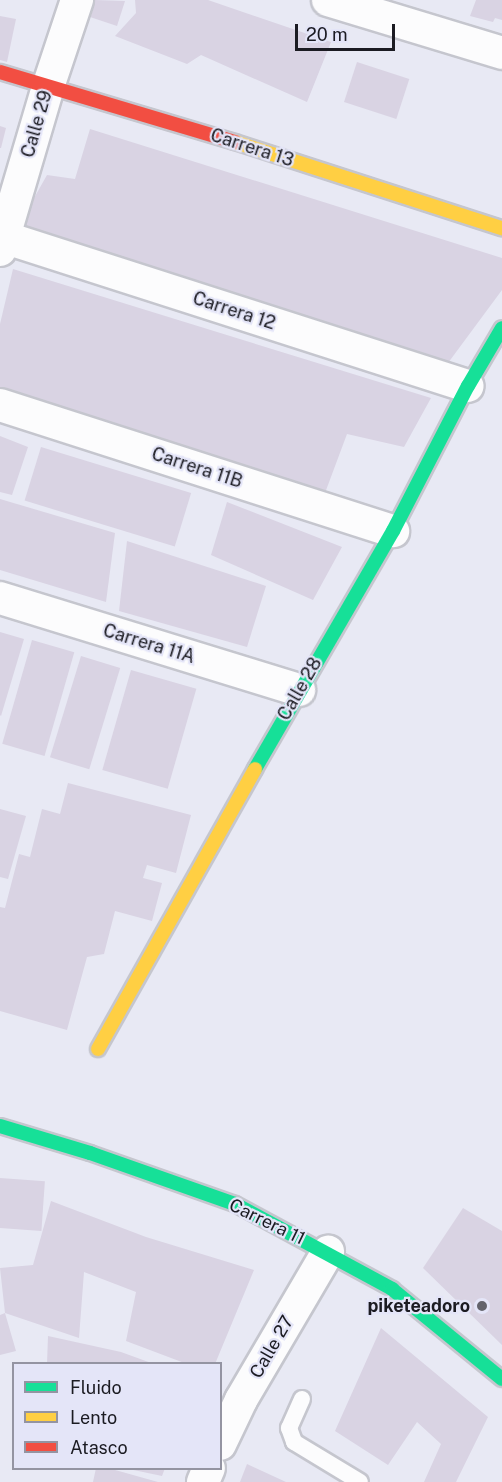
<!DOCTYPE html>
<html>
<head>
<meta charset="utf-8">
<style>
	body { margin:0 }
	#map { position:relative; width:502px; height:1482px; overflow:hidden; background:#e8e9f4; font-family:"Public Sans",sans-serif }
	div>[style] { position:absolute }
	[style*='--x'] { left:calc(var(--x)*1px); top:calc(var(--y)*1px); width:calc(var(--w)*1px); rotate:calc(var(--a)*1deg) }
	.building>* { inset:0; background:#d9d3e3; transform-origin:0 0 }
	.roads { filter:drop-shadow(2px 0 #c5c6ce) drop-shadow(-2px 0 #c5c6ce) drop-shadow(0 2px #c5c6ce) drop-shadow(0 -2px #c5c6ce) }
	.lane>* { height:16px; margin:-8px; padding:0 8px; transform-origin:8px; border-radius:8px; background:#fcfcfd }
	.street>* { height:32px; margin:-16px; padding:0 16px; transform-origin:16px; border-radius:16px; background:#fcfcfd }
	.fast>* { height:14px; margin:-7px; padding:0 7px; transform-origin:7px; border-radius:7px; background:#16e098 }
	.slow>* { height:14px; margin:-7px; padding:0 7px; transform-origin:7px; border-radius:7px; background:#ffcf43 }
	.jam>* { height:14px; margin:-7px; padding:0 7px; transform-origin:7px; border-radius:7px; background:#f24e42 }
	.dots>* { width:16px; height:16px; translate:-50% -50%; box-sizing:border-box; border:3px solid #e4e5f8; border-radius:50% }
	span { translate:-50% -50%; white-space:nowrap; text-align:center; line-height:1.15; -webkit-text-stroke:4.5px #e4e5f8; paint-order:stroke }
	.street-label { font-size:18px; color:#1b1b22 }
	.poi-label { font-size:18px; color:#1b1b22; font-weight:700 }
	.right { translate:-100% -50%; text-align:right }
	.legend { position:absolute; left:12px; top:1362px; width:210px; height:108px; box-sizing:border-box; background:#e4e5f8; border:2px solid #9494a2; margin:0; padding:8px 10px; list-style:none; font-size:18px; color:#1b1b22 }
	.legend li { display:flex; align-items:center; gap:12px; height:30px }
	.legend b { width:30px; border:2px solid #9494a2 }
	.scale { position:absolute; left:295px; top:24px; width:100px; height:27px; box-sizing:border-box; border:3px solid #1b1b22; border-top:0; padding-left:8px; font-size:18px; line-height:21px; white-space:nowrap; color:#1b1b22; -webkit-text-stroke:4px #e4e5f8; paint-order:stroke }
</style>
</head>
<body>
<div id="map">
	<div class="building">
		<div style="clip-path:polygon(95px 0,125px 1px,117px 26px,90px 17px)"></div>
		<div style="clip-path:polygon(135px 0,208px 0,331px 42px,307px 102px,201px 55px,187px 64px,115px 36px,136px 13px)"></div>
		<div style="clip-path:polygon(476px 0,502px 0,502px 20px,495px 18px,493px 22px,470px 16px)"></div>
		<div style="clip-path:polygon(0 16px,16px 19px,7px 62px,0 60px)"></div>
		<div style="left:357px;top:62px;width:55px;height:42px;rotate:18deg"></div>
		<div style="clip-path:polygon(0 126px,6px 128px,1px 148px,0 148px)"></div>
		<div style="clip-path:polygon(90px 129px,502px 258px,502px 290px,448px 363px,16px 230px,47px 175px,75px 179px)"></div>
		<div style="clip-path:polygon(13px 269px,431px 398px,404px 447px,347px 434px,325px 493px,0 393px,0 324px)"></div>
		<div style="clip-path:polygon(0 436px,28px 447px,12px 495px,0 492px)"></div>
		<div style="left:41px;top:447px;width:157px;height:56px;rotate:17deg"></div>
		<div style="clip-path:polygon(0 499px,115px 533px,106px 602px,0 570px)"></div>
		<div style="clip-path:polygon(227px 502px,342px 547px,313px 600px,211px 555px)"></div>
		<div style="clip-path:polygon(127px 541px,266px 586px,247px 647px,119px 611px)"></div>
		<div style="clip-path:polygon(0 632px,24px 639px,1px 716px,0 715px)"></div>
		<div style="left:32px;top:640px;width:44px;height:108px;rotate:16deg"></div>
		<div style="left:81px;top:656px;width:41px;height:106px;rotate:17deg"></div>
		<div style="left:131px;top:670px;width:68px;height:104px;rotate:16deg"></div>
		<div style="clip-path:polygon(68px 783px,191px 815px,176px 873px,147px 865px,143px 878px,162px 883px,152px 921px,115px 911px,104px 954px,87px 957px,67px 1030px,0 1011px,0 907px,5px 908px,19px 854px,30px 857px,42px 809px,60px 814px)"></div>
		<div style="clip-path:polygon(0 809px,26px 816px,8px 879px,0 877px)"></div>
		<div style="left:0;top:1178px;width:45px;height:50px;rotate:4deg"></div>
		<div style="clip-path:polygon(51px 1201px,146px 1237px,254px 1270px,215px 1364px,187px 1364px,126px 1341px,136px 1292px,84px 1272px,79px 1338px,5px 1313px,16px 1351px,0 1355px,0 1315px,5px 1313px,0 1268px,33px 1265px)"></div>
		<div style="clip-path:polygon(463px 1208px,502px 1231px,502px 1345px,423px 1268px)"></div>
		<div style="clip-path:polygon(381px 1328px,488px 1417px,456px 1482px,424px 1482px,441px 1444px,417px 1422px,388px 1465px,335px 1431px)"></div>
		<div style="clip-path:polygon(48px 1336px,121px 1352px,154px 1364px,47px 1364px)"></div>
		<div style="clip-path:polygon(247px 1464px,286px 1482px,240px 1482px)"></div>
		<div style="clip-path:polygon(96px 1468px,108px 1468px,158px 1482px,93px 1482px)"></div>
		<div style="clip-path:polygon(124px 1468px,165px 1468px,162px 1476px)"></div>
	</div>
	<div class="roads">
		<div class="lane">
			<div style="--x:302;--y:1399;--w:32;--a:114"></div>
			<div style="--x:289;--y:1428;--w:15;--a:70"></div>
			<div style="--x:294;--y:1442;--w:77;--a:31.2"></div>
		</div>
		<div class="street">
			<div style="--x:328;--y:0;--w:182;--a:16.9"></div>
			<div style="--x:0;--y:236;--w:491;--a:17.8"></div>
			<div style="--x:0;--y:250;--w:170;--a:-73.6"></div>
			<div style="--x:48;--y:87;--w:92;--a:-71.6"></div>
			<div style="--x:0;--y:405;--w:413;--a:17.8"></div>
			<div style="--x:0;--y:598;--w:313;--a:17.1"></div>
			<div style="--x:220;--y:1444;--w:49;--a:-64.5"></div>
			<div style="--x:241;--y:1400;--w:172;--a:-59.6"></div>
			<div style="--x:203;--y:1482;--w:15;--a:-67"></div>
		</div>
		<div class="fast">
			<div style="--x:255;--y:769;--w:275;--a:-59.9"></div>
			<div style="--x:393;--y:531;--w:163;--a:-62.7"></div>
			<div style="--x:468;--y:386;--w:67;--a:-59.6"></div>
			<div style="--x:0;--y:1126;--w:94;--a:16.7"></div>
			<div style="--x:90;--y:1153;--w:154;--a:19.4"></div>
			<div style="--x:235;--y:1204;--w:179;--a:28.4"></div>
			<div style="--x:392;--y:1289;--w:142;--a:39.3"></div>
		</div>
		<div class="slow">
			<div style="--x:235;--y:142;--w:281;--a:17.9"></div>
			<div style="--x:98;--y:1049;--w:321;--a:-60.7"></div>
		</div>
		<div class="jam">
			<div style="--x:0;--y:72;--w:245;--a:16.6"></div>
		</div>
	</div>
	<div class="dots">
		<div style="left:482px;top:1306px;background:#63636c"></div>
	</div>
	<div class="street-label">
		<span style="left:37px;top:124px;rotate:-74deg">Calle 29</span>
		<span style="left:252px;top:148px;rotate:18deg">Carrera 13</span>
		<span style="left:234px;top:311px;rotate:18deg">Carrera 12</span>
		<span style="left:197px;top:468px;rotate:18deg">Carrera 11B</span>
		<span style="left:149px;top:644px;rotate:17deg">Carrera 11A</span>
		<span style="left:300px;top:689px;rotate:-60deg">Calle 28</span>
		<span style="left:267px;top:1222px;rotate:26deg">Carrera 11</span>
		<span style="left:272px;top:1347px;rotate:-60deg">Calle 27</span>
	</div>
	<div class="poi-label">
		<span class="right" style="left:470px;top:1306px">piketeadoro</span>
	</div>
	<ul class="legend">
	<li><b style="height:8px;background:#16e098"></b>Fluido</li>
	<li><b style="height:8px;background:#ffcf43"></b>Lento</li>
	<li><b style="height:8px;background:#f24e42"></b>Atasco</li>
	</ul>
	<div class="scale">20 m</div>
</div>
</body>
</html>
